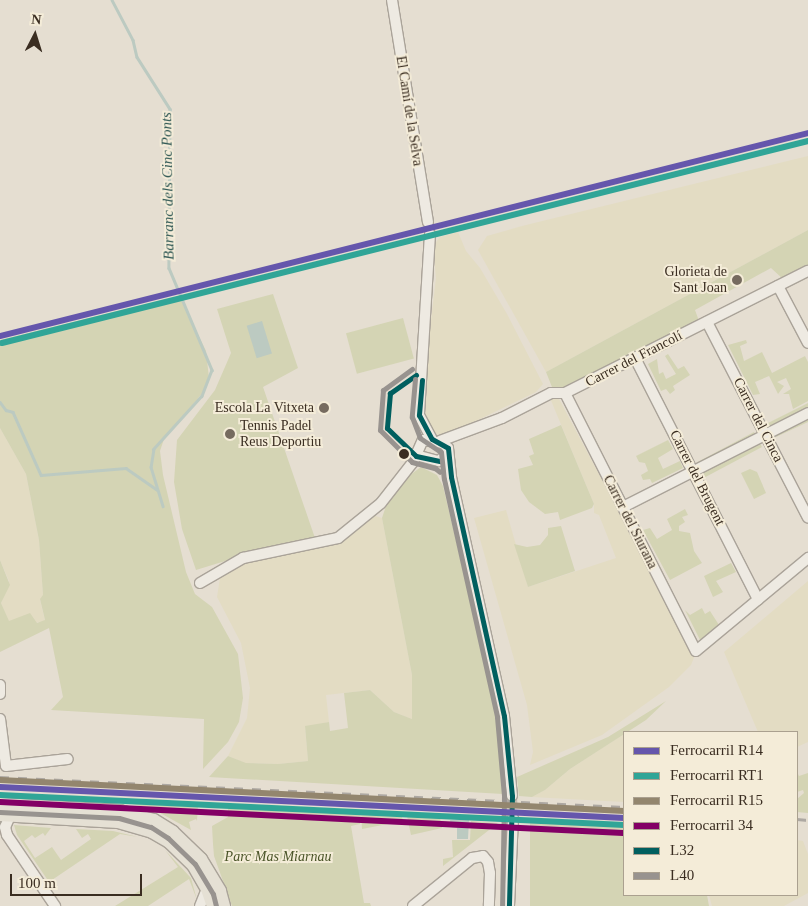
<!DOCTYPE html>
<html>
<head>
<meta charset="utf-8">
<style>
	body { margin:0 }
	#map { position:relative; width:808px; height:906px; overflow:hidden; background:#e5ded1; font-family:"Times New Roman",serif }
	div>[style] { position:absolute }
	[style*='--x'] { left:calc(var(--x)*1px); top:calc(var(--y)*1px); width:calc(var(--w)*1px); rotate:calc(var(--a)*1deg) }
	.farmland>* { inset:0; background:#e3dcc3 }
	.green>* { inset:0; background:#d4d4b4; transform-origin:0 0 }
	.water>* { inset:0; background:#bccac1; transform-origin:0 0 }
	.stream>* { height:2.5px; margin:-1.25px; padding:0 1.25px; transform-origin:1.25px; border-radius:1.25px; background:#bccac1 }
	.minor-tunnel>* { height:10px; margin-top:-5px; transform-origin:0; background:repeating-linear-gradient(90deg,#c3bbae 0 10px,transparent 0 15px) }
	.roads { filter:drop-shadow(1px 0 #aaa399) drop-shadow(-1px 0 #aaa399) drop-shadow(0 1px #aaa399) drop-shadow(0 -1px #aaa399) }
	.minor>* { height:10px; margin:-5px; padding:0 5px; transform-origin:5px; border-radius:5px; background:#eeeae2 }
	.major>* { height:12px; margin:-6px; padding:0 6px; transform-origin:6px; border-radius:6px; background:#e5e0d4 }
	.rail>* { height:2.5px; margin-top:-1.25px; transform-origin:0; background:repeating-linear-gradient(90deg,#ada8a2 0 9px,transparent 0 18px) }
	.bus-1>* { height:5px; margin:-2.5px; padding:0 2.5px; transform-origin:2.5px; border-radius:2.5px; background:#005f5f }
	.bus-2>* { height:5px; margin:-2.5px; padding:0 2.5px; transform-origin:2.5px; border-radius:2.5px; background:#98938f }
	.rail-1>* { height:6px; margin:-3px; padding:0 3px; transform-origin:3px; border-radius:3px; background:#6556ac }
	.rail-2>* { height:6px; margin:-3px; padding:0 3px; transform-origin:3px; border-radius:3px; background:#30a597 }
	.rail-3>* { height:6px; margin:-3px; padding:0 3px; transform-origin:3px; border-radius:3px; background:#93866e }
	.rail-4>* { height:6px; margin:-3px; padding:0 3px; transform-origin:3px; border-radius:3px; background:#830065 }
	.dots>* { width:14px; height:14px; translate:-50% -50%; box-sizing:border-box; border:2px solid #f4ecd8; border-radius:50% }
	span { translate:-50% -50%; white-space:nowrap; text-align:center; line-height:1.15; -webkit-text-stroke:4px #f4ecd8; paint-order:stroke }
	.street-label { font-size:14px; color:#3a2d21 }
	.poi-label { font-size:14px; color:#3a2d21 }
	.right { translate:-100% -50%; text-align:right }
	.left { translate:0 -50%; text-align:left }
	.park-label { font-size:14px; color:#4b5529; font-style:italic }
	.water-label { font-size:15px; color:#315955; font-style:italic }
	.legend { position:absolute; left:623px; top:731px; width:175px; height:165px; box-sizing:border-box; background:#f4ecd8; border:1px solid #aaa08f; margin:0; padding:6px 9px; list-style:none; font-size:15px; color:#3a2d21 }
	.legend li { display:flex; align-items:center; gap:10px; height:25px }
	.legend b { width:25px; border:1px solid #aaa08f }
	.north { position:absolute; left:10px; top:10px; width:50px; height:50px; -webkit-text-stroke:4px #f4ecd8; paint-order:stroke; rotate:5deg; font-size:14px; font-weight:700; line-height:20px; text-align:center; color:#3a2d21 }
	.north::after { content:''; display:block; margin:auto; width:18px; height:22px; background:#3a2d21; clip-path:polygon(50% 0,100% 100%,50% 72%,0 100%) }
	.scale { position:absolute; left:10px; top:874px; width:132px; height:22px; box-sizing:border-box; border:2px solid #3a2d21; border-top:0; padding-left:6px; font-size:15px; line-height:18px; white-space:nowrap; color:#3a2d21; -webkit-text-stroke:4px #f4ecd8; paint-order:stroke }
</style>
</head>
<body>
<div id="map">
	<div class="farmland">
		<div style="clip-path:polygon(808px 156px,808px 230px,546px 372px,478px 250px,487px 236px,522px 226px)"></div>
		<div style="clip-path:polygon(458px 232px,466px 251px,480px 268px,507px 314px,543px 384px,536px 392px,445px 436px,434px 434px,425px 421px,429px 337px,436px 278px,433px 246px,440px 237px)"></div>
		<div style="clip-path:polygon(558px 397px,695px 655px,691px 665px,669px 687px,602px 735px,530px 765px,533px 752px,527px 705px,474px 518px,506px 510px,528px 587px,616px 558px,599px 515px,594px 513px,594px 504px,550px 398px)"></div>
		<div style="clip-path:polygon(0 428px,26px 474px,39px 540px,43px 596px,40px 600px,45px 621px,35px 623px,9px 622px,1px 603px,9px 581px,0 560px)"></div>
		<div style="clip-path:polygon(372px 515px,382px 518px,412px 675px,412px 719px,394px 712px,370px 690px,326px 695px,329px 722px,305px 727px,308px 761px,278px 764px,245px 763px,228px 756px,247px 718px,250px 688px,241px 643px,217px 597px,220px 578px,242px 563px,335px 543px)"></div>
		<div style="clip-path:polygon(808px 581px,808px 742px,797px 747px,797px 732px,758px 732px,724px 652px)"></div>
		<div style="clip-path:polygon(624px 734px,624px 802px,532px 797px,545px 790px,570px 769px)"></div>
		<div style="clip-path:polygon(797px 840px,803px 841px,808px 854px,808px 893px,784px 906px,712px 906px,709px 895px,797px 895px)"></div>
	</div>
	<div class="green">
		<div style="clip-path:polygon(808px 230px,808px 266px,783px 279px,771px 268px,695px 310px,699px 321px,597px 375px,565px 387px,552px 387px,546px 372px)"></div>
		<div style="clip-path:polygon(273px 294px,298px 368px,263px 387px,315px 538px,267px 548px,196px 570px,182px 529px,174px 482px,177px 440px,215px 390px,231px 353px,217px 309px)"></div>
		<div style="clip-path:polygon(179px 296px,206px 351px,209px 378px,205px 390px,164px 439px,160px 451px,163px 475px,186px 572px,195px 594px,212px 607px,238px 654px,243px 698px,239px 722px,228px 742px,203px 769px,204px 719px,51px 710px,63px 697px,49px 628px,0 652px,0 560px,10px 585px,1px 603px,9px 621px,30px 613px,37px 623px,45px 620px,40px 599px,43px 595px,39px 540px,26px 474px,0 428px,0 340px)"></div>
		<div style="left:403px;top:318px;width:42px;height:59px;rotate:75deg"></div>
		<div style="clip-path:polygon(746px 340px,747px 343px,740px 346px,744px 361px,762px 352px,772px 373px,805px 356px,808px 362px,808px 401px,793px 409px,789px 394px,783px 394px,791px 389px,786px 378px,777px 382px,784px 386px,778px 394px,769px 376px,755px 382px,760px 394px,753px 395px,728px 345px)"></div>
		<div style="clip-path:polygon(668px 354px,678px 369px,684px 366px,690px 375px,673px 386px,675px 390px,670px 394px,666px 389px,661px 391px,648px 364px,657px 359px,659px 374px,663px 372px,666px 379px,676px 374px,665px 356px)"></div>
		<div style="clip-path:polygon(808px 403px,808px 422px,776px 437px,768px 423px)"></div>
		<div style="clip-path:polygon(561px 425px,594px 504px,592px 508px,560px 520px,558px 512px,545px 514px,529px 502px,521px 490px,518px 469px,533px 465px,529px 456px,534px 454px,529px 439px)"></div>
		<div style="left:754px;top:432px;width:17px;height:64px;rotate:62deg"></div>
		<div style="clip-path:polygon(668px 440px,673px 449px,658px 458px,663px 469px,680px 461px,683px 468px,652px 483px,650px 479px,643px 480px,641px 475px,648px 471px,645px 463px,639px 462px,636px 456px)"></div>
		<div style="clip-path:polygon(421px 467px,437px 475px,443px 486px,494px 701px,503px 794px,209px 777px,228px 756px,246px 763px,278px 764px,308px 761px,305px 726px,329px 722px,330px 731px,348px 728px,344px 693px,370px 690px,394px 712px,412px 719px,412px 675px,382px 518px,386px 506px,402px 481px)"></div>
		<div style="clip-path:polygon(750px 469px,757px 472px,766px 493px,754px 499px,741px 473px)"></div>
		<div style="clip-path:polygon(685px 509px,688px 515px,682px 517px,685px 522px,679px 526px,679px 531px,690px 533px,694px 551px,702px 563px,670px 580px,643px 530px,650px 528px,657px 539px,672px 530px,667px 519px)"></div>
		<div style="clip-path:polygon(561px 526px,575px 571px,528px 587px,514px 544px,527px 547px,540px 545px,548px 535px,548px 528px)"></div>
		<div style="clip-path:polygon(731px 563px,736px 572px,716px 581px,723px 592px,713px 597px,704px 576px)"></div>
		<div style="clip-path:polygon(702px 608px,705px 614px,710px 611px,719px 625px,700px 640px,685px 610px,690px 615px)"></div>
		<div style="clip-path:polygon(666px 701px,646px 720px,570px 769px,545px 790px,532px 797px,519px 796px,517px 777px,608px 737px)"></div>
		<div style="clip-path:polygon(797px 772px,799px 776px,808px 773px,808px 813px,797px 812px,797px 799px,804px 793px,803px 790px,797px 792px)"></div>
		<div style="clip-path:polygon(120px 801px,198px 805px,197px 821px,196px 819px,189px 822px,191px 830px,153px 809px)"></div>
		<div style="clip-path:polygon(228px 805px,401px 813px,403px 821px,362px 829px,361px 812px,360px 824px,351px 826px,364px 903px,370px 903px,371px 906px,232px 906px,214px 856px,213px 844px,212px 826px,228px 817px)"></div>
		<div style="clip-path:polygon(407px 816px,440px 818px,442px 828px,411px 835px)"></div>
		<div style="clip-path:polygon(471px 821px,498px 823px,443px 866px,443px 859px,453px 857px,452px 840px,470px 840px)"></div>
		<div style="clip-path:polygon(530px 822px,624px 826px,624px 895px,707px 895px,709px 906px,530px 906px)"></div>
		<div style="clip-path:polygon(14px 825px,51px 828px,45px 836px,43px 833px,35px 838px,32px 835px,24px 841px,35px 858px,52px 847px,61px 860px,91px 839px,88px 834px,82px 838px,76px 829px,113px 831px,138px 837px,120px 834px,49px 882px,17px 835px)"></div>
		<div style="clip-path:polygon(165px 850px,191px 878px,197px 900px,189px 879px,148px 906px,115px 906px,178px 867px)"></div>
	</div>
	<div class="water">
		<div style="left:262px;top:321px;width:34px;height:16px;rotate:73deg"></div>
		<div style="clip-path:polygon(450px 820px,469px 820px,468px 839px,457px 839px,457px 828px,451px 827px)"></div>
	</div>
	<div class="stream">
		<div style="--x:112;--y:0;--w:45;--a:62.3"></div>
		<div style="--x:133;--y:40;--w:17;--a:77"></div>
		<div style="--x:137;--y:57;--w:62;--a:57.6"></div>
		<div style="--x:170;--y:109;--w:159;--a:90.4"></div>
		<div style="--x:169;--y:268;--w:111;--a:67.1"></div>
		<div style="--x:212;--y:370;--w:28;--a:111"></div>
		<div style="--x:202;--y:396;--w:72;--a:132.2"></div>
		<div style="--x:154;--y:449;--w:18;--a:99"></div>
		<div style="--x:151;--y:467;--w:41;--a:72.9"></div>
		<div style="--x:0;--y:402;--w:10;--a:53"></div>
		<div style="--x:6;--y:410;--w:7;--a:16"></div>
		<div style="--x:13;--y:412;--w:69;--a:66"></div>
		<div style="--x:41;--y:475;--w:85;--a:-4.7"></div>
		<div style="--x:126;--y:468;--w:38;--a:35"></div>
	</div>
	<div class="minor-tunnel">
		<div style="--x:512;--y:796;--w:22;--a:87"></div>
	</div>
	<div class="roads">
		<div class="minor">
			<div style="--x:392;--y:0;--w:225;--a:80.8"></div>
			<div style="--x:430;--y:234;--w:181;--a:93.5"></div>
			<div style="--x:419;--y:415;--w:27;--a:62"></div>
			<div style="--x:778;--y:286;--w:64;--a:62.2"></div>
			<div style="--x:707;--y:322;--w:220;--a:62.7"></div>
			<div style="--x:635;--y:358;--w:271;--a:63"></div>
			<div style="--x:565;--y:393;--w:289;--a:63.1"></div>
			<div style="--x:696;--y:651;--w:146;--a:-39.7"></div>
			<div style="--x:440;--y:441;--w:66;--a:-20.4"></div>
			<div style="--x:502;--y:418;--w:55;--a:-27"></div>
			<div style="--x:551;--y:393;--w:14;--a:0"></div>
			<div style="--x:565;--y:393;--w:272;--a:-26.7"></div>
			<div style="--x:412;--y:454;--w:28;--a:15"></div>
			<div style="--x:439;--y:461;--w:11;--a:-41"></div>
			<div style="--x:623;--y:507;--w:208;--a:-26.9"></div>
			<div style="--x:200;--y:583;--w:50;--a:-30.2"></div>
			<div style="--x:243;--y:558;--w:97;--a:-11.9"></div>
			<div style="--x:338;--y:538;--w:55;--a:-39.1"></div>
			<div style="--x:381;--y:503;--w:52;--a:-52"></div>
			<div style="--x:413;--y:462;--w:24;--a:-66"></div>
			<div style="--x:423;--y:440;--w:20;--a:9"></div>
			<div style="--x:443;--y:443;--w:7;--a:45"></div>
			<div style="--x:448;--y:448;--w:29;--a:84"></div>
			<div style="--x:451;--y:477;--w:245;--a:77.5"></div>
			<div style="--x:504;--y:716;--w:80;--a:84.3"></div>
			<div style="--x:0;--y:685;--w:9;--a:90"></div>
			<div style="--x:0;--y:719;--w:47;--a:82.7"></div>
			<div style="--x:6;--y:766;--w:62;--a:-6.4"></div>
			<div style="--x:10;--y:816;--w:12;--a:114"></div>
			<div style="--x:5;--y:827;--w:8;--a:76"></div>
			<div style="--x:7;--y:835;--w:86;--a:55.9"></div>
			<div style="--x:200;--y:906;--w:18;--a:-68"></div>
			<div style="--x:413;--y:906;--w:76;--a:-39.1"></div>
			<div style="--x:472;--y:858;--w:11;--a:-10"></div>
			<div style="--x:483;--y:856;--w:8;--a:50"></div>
			<div style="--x:488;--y:862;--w:11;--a:80"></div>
			<div style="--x:490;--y:873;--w:33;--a:92"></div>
			<div style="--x:509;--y:906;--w:88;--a:-87.4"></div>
		</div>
		<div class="major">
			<div style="--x:0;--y:804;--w:120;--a:3.3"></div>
			<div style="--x:120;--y:811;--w:35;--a:15"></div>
			<div style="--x:154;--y:820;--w:22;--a:32"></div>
			<div style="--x:173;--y:832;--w:39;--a:44"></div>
			<div style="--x:201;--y:859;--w:37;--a:59"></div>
			<div style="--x:220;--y:891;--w:16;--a:75"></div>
			<div style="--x:0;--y:815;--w:118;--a:3.4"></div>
			<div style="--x:118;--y:822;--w:35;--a:16"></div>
			<div style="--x:152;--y:832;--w:20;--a:30"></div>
			<div style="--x:169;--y:842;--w:33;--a:44"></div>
			<div style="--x:193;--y:865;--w:28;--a:60"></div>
			<div style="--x:207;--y:889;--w:18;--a:71"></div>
		</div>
	</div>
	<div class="rail">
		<div style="--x:0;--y:777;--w:625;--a:2.75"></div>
		<div style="--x:797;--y:819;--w:11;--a:5"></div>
	</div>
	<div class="bus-1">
		<div style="--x:416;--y:375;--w:32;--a:145"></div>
		<div style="--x:390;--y:393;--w:35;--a:95"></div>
		<div style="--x:387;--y:428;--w:40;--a:44"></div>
		<div style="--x:416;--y:456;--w:24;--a:12"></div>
		<div style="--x:422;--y:380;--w:35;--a:95"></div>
		<div style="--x:419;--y:415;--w:27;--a:62"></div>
		<div style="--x:432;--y:439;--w:18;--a:29"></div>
		<div style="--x:448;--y:448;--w:29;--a:84"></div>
		<div style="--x:451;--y:477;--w:245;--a:77.5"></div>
		<div style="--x:504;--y:716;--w:80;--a:84.3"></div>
		<div style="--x:512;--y:796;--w:110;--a:91.6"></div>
	</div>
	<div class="bus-2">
		<div style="--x:412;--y:369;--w:36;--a:144"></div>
		<div style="--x:383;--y:390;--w:40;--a:94.3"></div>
		<div style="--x:380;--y:430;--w:45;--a:45"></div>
		<div style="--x:412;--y:462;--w:24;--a:15"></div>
		<div style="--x:435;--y:468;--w:6;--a:39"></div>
		<div style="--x:415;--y:379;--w:38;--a:95"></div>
		<div style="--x:412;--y:417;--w:22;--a:69"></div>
		<div style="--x:420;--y:438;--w:25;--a:34"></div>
		<div style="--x:441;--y:452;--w:27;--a:84"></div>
		<div style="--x:444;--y:479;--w:244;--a:77.4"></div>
		<div style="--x:497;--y:717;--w:79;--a:84.9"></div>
		<div style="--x:504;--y:796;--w:110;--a:91"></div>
		<div style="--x:0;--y:812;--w:119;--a:2.9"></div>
		<div style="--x:119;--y:818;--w:33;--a:16"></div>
		<div style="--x:151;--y:827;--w:20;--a:33"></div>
		<div style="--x:168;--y:838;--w:37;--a:44"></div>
		<div style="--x:195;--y:864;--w:35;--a:59"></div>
		<div style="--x:213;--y:894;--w:12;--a:76"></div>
	</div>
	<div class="rail-1">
		<div style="--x:0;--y:336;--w:833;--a:-14.1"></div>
		<div style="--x:0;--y:787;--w:625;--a:2.84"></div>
	</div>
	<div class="rail-2">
		<div style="--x:2;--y:343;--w:831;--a:-14.07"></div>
		<div style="--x:0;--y:795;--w:625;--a:2.75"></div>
	</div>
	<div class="rail-3">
		<div style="--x:0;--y:780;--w:625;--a:2.84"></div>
	</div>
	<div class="rail-4">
		<div style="--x:0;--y:802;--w:624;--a:2.85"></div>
	</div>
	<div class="dots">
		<div style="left:737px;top:280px;background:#766b5f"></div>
		<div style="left:324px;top:408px;background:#766b5f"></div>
		<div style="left:230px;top:434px;background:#766b5f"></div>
		<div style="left:404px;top:454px;background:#3a2d21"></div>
	</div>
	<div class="street-label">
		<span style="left:409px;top:111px;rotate:81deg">El Camí de la Selva</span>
		<span style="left:634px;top:359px;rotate:-27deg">Carrer del Francolí</span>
		<span style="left:758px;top:420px;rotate:63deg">Carrer del Cinca</span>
		<span style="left:697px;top:478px;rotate:63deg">Carrer del Brugent</span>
		<span style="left:630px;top:522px;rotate:63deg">Carrer del Siurana</span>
	</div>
	<div class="poi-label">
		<span class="right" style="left:727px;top:280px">Glorieta de<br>Sant Joan</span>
		<span class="right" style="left:314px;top:408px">Escola La Vitxeta</span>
		<span class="left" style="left:240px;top:434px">Tennis Padel<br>Reus Deportiu</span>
	</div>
	<div class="park-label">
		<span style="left:278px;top:857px">Parc Mas Miarnau</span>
	</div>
	<div class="water-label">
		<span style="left:168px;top:186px;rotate:-91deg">Barranc dels Cinc Ponts</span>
	</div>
	<ul class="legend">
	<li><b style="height:6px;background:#6556ac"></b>Ferrocarril R14</li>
	<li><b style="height:6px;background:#30a597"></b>Ferrocarril RT1</li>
	<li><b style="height:6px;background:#93866e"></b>Ferrocarril R15</li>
	<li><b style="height:6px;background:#830065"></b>Ferrocarril 34</li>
	<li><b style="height:6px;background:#005f5f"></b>L32</li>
	<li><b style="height:6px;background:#98938f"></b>L40</li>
	</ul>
	<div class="north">N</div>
	<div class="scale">100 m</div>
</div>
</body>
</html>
